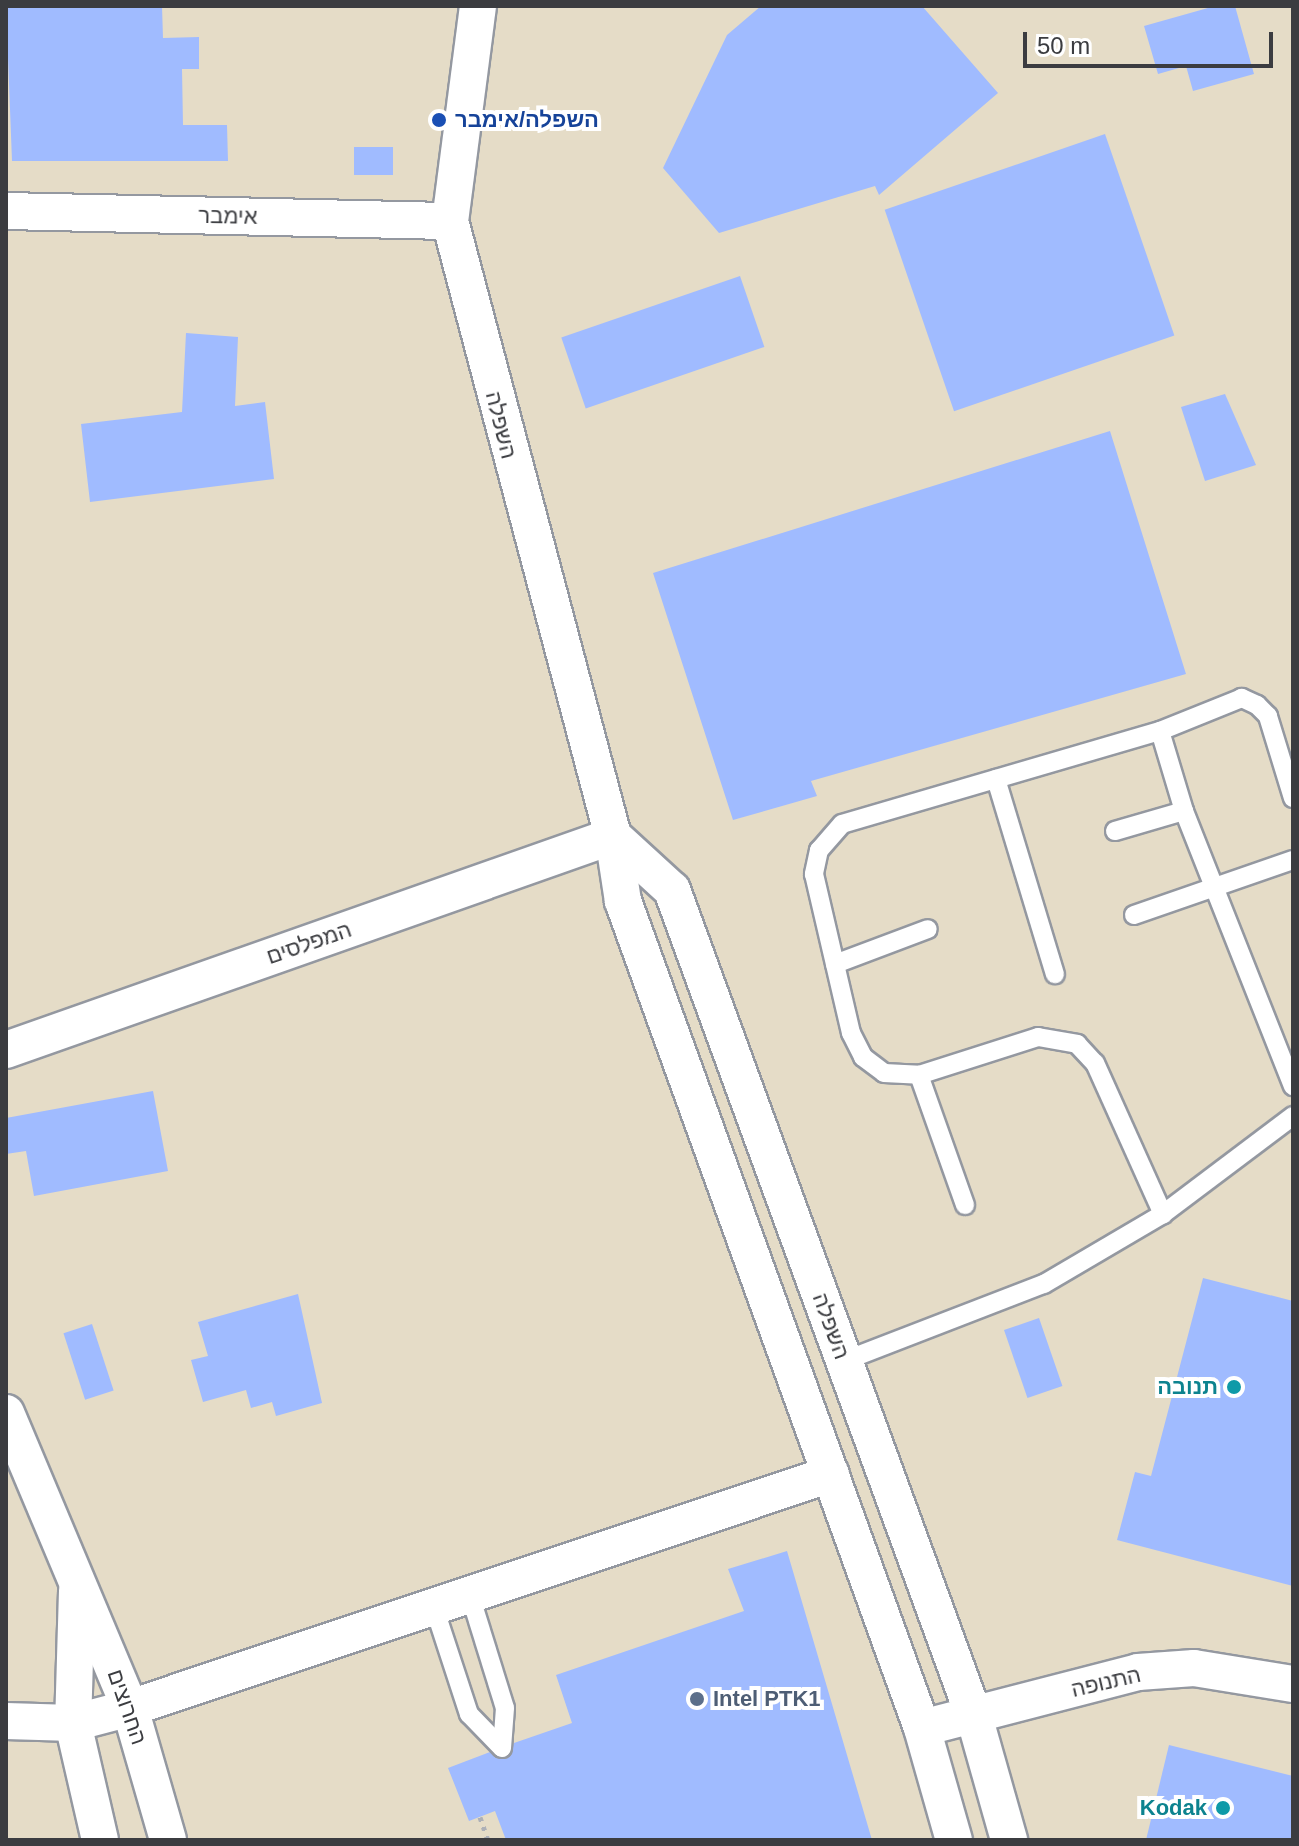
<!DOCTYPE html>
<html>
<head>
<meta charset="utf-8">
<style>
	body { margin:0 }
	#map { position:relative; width:1299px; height:1846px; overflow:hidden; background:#e3e7f0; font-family:Arial,"Noto Sans Hebrew",sans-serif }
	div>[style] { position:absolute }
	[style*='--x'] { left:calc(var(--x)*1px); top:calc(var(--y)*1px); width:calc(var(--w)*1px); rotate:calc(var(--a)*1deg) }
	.industrial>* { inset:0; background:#e5dcc7; transform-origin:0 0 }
	.building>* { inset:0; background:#a0bbff; transform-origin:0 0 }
	.path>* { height:5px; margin-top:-2.5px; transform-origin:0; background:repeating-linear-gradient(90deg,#adb0b7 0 4px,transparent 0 10px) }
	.roads { filter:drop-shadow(2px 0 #9498a0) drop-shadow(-2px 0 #9498a0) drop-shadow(0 2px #9498a0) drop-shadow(0 -2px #9498a0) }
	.service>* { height:18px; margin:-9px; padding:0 9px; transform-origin:9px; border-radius:9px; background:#fff }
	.minor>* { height:36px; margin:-18px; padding:0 18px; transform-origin:18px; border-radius:18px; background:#fff }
	.dots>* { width:22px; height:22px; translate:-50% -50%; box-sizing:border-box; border:4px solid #fff; border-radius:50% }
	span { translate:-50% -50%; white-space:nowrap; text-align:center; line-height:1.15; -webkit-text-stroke:8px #fff; paint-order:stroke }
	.transit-label { font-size:22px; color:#164399; font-weight:700 }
	.left { translate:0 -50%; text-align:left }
	.street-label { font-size:22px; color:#3b3c40 }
	.culture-label { font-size:22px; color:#0d838f; font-weight:700 }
	.right { translate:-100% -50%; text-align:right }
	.service-label { font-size:22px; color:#4e5e75; font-weight:700 }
	.frame { position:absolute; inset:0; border:8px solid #3b3c40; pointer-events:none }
	.scale { position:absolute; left:1023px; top:32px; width:250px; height:36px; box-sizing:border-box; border:4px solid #3b3c40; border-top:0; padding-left:10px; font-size:24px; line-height:28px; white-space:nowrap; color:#3b3c40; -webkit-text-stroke:6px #fff; paint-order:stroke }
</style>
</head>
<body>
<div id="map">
	<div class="industrial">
		<div style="left:6px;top:6px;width:1287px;height:1834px"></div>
	</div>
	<div class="building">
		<div style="clip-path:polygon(6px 6px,162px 6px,163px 38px,199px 37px,199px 69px,182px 69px,183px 125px,227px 125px,228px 161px,12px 161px)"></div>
		<div style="clip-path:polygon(761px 6px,922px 6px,998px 93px,879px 195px,875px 186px,719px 233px,663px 168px,727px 35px)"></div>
		<div style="clip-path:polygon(1215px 6px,1235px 6px,1254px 74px,1193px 91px,1186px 66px,1158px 74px,1144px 26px)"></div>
		<div style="left:1105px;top:134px;width:213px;height:233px;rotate:71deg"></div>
		<div style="left:354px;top:147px;width:39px;height:28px"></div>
		<div style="left:740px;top:276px;width:75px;height:189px;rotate:71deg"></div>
		<div style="clip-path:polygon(186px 333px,238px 337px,235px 406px,265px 402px,274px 479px,90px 502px,81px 424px,182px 412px)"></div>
		<div style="clip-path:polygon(1225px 394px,1256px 465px,1205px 481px,1181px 407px)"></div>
		<div style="clip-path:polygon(1110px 431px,1186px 674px,811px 781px,817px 796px,733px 820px,653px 573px)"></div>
		<div style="clip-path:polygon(153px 1091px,168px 1171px,34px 1196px,26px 1151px,6px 1154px,6px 1118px)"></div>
		<div style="clip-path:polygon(1203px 1278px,1293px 1301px,1293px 1586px,1117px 1540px,1135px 1472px,1151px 1476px)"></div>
		<div style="clip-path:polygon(298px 1294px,322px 1403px,276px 1416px,272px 1402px,251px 1408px,246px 1390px,203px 1402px,191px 1360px,208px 1356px,198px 1322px)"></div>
		<div style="left:1039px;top:1318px;width:72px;height:37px;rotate:71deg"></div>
		<div style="left:92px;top:1324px;width:70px;height:30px;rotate:72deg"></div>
		<div style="clip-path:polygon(787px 1551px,872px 1840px,506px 1840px,495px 1811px,469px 1821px,448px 1768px,490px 1752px,506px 1759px,514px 1743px,572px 1723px,556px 1675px,744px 1611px,728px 1569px)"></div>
		<div style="clip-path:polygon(1169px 1745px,1293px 1776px,1293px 1840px,1146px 1840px)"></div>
	</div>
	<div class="path">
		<div style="--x:480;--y:1817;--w:24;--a:71"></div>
	</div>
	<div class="roads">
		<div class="service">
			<div style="--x:1160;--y:731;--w:331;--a:163.7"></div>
			<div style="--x:842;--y:824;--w:35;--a:131"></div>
			<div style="--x:819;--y:850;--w:25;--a:102"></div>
			<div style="--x:814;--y:874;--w:163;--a:76.9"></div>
			<div style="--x:851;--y:1033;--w:27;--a:63"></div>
			<div style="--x:863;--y:1057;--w:26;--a:37"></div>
			<div style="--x:884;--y:1073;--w:35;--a:3"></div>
			<div style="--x:919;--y:1075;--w:125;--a:-17.7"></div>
			<div style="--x:1038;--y:1037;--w:40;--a:10"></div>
			<div style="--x:1077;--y:1044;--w:26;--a:47"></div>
			<div style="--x:1095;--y:1063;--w:166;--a:65.8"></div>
			<div style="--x:996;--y:779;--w:204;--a:73.2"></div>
			<div style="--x:1293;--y:798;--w:86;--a:-107"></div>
			<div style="--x:1268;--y:716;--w:16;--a:-135"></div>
			<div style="--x:1257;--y:705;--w:17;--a:-155"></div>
			<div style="--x:1242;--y:698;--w:88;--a:158.1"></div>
			<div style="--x:1160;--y:731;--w:84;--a:73.3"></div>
			<div style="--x:1184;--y:811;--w:296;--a:68.4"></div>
			<div style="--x:1115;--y:831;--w:72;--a:-16.2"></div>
			<div style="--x:1134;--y:915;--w:168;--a:-19.1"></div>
			<div style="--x:835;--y:964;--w:99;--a:-20.6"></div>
			<div style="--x:919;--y:1075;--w:138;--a:70.5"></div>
			<div style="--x:844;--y:1361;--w:214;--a:-21.1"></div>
			<div style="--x:1044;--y:1284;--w:138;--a:-30.5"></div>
			<div style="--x:1163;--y:1214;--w:163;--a:-37"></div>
			<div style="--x:470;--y:1595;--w:118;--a:72.8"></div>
			<div style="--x:505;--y:1708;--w:40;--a:94.3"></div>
			<div style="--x:434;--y:1607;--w:113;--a:71.9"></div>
			<div style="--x:469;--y:1714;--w:47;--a:45.9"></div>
		</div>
		<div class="minor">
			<div style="--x:478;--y:6;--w:217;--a:97.4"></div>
			<div style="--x:450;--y:221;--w:636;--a:75.16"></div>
			<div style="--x:613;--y:836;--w:66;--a:81.3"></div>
			<div style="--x:623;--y:901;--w:879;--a:70.12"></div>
			<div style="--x:922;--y:1728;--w:116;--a:74.1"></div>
			<div style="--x:6;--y:211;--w:444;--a:1.3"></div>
			<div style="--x:613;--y:836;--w:80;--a:42.5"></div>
			<div style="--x:672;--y:890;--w:879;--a:69.92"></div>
			<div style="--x:974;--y:1716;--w:129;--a:74.2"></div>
			<div style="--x:6;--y:1050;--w:644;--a:-19.42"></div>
			<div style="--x:6;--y:1413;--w:320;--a:67.2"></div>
			<div style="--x:130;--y:1708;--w:137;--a:73.9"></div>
			<div style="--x:77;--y:1591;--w:132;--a:91.7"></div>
			<div style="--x:73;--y:1723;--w:120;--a:77"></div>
			<div style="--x:6;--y:1721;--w:67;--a:1.7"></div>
			<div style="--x:73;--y:1723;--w:59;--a:-14.7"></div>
			<div style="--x:130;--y:1708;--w:739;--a:-18.46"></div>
			<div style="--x:922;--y:1728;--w:223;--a:-14.5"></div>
			<div style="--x:1138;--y:1672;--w:56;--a:-4.1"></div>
			<div style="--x:1194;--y:1668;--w:100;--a:9.2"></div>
		</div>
	</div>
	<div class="dots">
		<div style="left:439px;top:120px;background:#1a4fb4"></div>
		<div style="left:1234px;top:1387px;background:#0f9aa8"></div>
		<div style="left:697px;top:1699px;background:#5c6f8a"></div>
		<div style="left:1223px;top:1808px;background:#0f9aa8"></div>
	</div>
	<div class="transit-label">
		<span class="left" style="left:455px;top:120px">השפלה/אימבר</span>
	</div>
	<div class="street-label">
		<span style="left:228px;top:216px;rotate:1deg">אימבר</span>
		<span style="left:501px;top:425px;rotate:76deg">השפלה</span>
		<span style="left:309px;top:943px;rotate:-19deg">המפלסים</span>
		<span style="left:831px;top:1326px;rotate:70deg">השפלה</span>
		<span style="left:1106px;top:1682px;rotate:-13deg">התנופה</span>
		<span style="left:127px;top:1707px;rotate:71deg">החרוצים</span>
	</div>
	<div class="culture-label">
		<span class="right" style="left:1218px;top:1387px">תנובה</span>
		<span class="right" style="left:1207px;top:1808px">Kodak</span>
	</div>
	<div class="service-label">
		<span class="left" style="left:713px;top:1699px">Intel PTK1</span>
	</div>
	<div class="frame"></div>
	<div class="scale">50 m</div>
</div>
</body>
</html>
